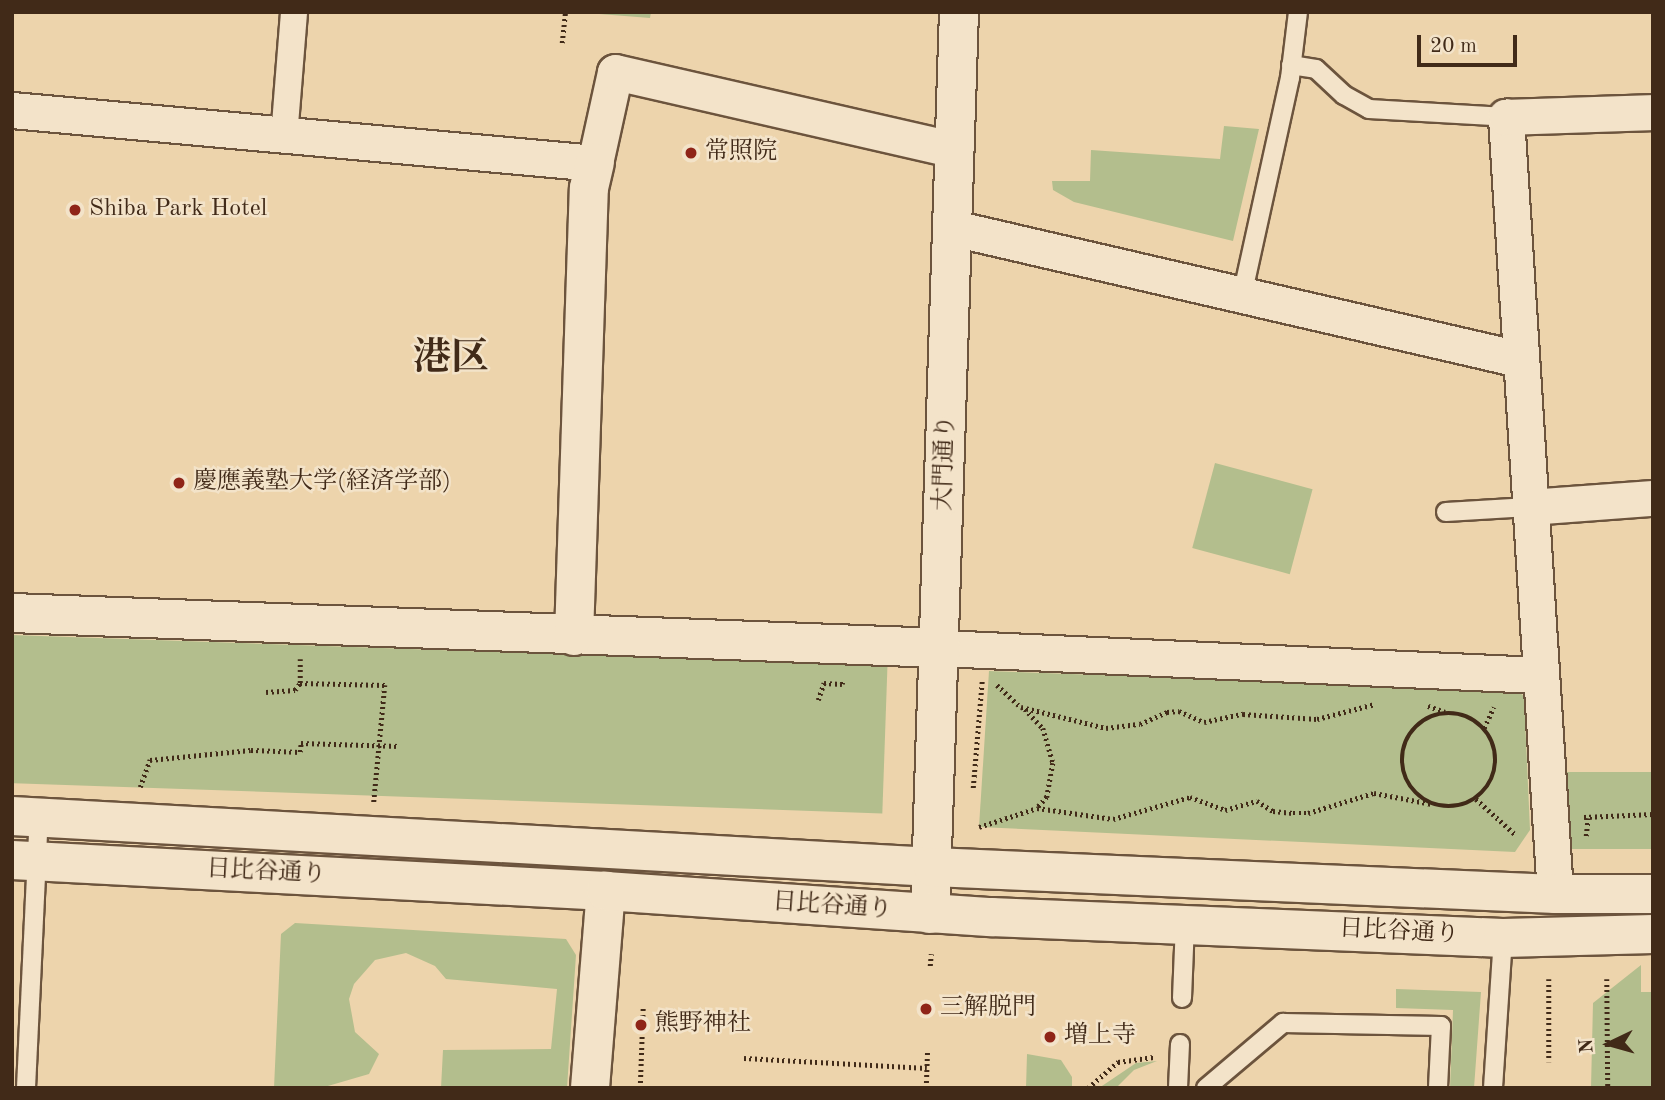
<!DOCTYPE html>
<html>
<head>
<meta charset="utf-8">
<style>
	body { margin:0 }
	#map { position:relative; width:1665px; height:1100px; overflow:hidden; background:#edd4ac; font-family:"Old Standard TT","Noto Serif JP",serif }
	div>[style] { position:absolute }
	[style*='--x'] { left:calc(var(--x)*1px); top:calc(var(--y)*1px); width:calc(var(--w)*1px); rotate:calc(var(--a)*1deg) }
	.green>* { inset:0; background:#b3be8d; transform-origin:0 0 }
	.path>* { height:4.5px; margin-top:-2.25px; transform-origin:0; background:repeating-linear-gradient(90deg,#412a18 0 2px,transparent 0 5.5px) }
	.path>.ring { margin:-2.25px; padding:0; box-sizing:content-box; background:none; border:4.5px solid #412a18; border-radius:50% }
	.roads { filter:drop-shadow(2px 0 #6c543d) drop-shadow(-2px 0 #6c543d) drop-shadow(0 2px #6c543d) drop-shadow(0 -2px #6c543d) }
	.service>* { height:18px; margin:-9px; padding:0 9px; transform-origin:9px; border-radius:9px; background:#f3e3c9 }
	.pedestrian>* { height:26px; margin:-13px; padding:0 13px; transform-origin:13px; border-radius:13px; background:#f3e3c9 }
	.minor>* { height:35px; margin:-17.5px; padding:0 17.5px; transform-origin:17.5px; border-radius:17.5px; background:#f3e3c9 }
	.tertiary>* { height:38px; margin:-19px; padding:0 19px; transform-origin:19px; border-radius:19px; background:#f3e3c9 }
	.secondary>* { height:38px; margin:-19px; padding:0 19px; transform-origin:19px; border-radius:19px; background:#f3e3c9 }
	.dots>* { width:19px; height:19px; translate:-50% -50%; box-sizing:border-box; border:4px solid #f3e3c9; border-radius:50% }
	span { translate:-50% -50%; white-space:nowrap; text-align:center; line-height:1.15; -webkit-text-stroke:5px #f3e3c9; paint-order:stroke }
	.poi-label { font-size:24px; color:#412a18 }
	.left { translate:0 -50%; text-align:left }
	.street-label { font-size:24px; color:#412a18 }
	.town-label { font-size:38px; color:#412a18; font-weight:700 }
	.frame { position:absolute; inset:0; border:14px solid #412a18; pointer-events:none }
	.north { position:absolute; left:1574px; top:1009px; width:70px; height:70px; -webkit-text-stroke:5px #f3e3c9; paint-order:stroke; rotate:265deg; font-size:19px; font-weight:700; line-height:28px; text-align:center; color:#412a18 }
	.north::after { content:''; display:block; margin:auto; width:24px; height:32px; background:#412a18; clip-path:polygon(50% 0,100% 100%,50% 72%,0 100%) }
	.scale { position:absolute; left:1417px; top:35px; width:100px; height:32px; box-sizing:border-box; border:4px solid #412a18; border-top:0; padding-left:9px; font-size:21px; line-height:24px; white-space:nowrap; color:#412a18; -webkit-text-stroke:5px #f3e3c9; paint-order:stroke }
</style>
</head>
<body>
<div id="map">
	<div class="green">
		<div style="clip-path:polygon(574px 12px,651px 12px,650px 18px)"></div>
		<div style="clip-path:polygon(1224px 126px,1259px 129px,1233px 241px,1074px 202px,1053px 190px,1052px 181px,1090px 181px,1091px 150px,1220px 159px)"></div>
		<div style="left:1215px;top:463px;width:101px;height:88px;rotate:15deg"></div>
		<div style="left:12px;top:635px;width:876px;height:148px;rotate:2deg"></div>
		<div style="clip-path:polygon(989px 671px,1516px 690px,1524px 696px,1530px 830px,1515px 852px,979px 827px)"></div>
		<div style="left:1653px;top:772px;width:77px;height:86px;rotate:90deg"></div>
		<div style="clip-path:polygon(295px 923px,566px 939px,576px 955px,567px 1088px,441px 1088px,443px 1050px,551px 1049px,557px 989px,446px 979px,435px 966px,406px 953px,375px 960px,354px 984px,349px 999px,355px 1032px,379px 1054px,369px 1074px,321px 1088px,274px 1088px,281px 934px)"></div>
		<div style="clip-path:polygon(1641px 965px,1641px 992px,1653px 992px,1653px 1088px,1591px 1088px,1593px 1003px)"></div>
		<div style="clip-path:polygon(1396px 989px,1481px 992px,1474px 1088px,1450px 1088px,1453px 1010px,1396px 1008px)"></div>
		<div style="clip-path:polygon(1027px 1054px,1061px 1060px,1072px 1077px,1072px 1088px,1026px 1088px)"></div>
		<div style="clip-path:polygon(1157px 1061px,1134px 1070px,1116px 1088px,1099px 1088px,1136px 1063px)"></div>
	</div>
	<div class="path">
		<div style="--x:562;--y:43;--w:31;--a:-84"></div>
		<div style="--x:300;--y:683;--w:85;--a:1.3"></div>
		<div style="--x:385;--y:685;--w:118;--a:95.4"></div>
		<div style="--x:997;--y:685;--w:33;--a:43"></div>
		<div style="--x:1021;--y:707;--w:88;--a:13.9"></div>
		<div style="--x:1106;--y:728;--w:34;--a:-7"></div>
		<div style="--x:1140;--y:724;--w:30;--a:-24"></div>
		<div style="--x:1167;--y:712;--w:12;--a:-5"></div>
		<div style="--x:1179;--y:711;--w:27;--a:24"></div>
		<div style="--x:1204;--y:722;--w:40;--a:-12"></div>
		<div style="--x:1243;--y:714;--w:74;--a:3.9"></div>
		<div style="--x:1317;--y:719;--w:60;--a:-14.5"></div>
		<div style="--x:266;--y:692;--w:29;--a:-4"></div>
		<div style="--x:295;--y:690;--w:9;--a:-54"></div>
		<div style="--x:300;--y:683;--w:24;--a:-90"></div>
		<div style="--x:818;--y:700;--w:18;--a:-71"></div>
		<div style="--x:824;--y:683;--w:18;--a:3"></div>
		<div style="--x:842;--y:684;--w:5;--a:-79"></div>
		<div style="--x:1428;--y:706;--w:18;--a:19"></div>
		<div style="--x:1025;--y:709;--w:26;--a:47"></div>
		<div style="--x:1043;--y:728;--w:36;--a:74"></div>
		<div style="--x:1053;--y:763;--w:35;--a:100"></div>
		<div style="--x:1047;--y:797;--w:15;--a:132"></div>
		<div class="ring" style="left:1402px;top:713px;width:89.5px;height:89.5px"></div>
		<div style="--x:1484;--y:728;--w:23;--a:-65"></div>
		<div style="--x:140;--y:787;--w:29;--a:-70"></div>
		<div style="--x:150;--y:760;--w:101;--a:-5.7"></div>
		<div style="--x:251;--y:750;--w:49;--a:2.3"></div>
		<div style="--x:300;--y:752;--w:9;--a:-84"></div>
		<div style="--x:301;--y:743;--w:98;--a:1.8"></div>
		<div style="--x:973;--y:788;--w:107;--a:-85.2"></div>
		<div style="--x:1476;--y:799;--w:54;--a:42"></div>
		<div style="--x:1584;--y:817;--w:69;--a:-2.5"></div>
		<div style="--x:979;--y:827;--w:61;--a:-18.1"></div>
		<div style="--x:1037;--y:808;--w:77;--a:8.2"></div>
		<div style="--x:1113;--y:819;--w:80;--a:-15.9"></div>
		<div style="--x:1190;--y:797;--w:37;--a:20"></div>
		<div style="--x:1225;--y:810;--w:33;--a:-16"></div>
		<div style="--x:1257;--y:801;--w:19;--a:32"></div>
		<div style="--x:1273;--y:811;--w:20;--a:6"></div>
		<div style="--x:1293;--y:813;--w:15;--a:0"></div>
		<div style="--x:1308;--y:813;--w:69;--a:-16.9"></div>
		<div style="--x:1374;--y:793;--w:59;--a:10.7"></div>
		<div style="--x:1586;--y:836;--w:18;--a:-84"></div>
		<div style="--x:930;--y:966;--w:12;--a:-85"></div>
		<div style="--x:1549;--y:979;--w:83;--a:90"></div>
		<div style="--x:1607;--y:979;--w:109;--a:89.5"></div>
		<div style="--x:744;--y:1058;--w:183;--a:3.1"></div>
		<div style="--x:640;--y:1088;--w:80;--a:-87.9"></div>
		<div style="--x:926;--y:1088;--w:38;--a:-88"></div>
		<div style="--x:1088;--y:1088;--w:40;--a:-41"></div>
		<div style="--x:1118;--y:1062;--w:36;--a:-8"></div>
	</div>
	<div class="roads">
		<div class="service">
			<div style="--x:1291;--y:65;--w:25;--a:9"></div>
			<div style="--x:1316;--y:69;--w:38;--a:43"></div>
			<div style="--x:1344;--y:95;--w:29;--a:29"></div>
			<div style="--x:1369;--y:109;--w:137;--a:3.3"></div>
			<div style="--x:1242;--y:296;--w:223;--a:-77.6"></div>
			<div style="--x:1290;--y:78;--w:66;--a:-83.1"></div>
			<div style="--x:1446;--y:512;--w:83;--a:-3.4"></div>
			<div style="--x:1182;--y:998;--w:75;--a:-87.7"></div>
			<div style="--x:26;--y:1088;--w:271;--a:-87.3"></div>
			<div style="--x:1178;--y:1088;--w:44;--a:-87.4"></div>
			<div style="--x:1206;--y:1088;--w:101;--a:-40.2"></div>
			<div style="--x:1283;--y:1023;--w:158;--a:1.1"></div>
			<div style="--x:1441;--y:1026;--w:62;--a:92.8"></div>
			<div style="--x:1493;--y:1088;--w:150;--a:-86.2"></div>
		</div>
		<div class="pedestrian">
			<div style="--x:284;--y:137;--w:125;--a:-85.4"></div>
		</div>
		<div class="minor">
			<div style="--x:12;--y:110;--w:585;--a:5.19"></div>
			<div style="--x:595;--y:163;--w:93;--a:-77.6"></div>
			<div style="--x:615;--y:72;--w:349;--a:12.9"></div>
			<div style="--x:953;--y:228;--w:581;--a:13.03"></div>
			<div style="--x:1529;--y:507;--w:124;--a:-4.2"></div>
			<div style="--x:941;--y:648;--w:599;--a:2.59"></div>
			<div style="--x:1555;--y:894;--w:779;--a:-93.61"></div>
			<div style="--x:1506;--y:117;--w:147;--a:-1.9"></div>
		</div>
		<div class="tertiary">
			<div style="--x:12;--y:613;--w:930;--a:2.16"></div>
			<div style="--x:574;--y:636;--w:448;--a:-88.1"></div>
			<div style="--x:589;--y:188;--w:26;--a:-77"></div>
			<div style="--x:930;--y:914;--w:902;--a:-88.16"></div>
			<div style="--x:590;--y:1088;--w:198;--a:-85.4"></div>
		</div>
		<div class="secondary">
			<div style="--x:12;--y:816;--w:922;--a:3.17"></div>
			<div style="--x:933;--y:867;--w:623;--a:2.49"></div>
			<div style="--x:1555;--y:894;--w:98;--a:0"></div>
			<div style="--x:12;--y:860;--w:595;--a:2.99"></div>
			<div style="--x:606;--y:891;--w:386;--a:3.9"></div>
			<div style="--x:991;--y:917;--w:512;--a:2.35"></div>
			<div style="--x:1503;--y:938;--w:150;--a:-1.5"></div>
		</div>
	</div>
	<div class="dots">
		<div style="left:691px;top:153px;background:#8f2418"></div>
		<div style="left:75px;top:210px;background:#8f2418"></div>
		<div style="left:179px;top:483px;background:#8f2418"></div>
		<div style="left:926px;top:1009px;background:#8f2418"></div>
		<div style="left:641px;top:1025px;background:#8f2418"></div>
		<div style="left:1050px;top:1037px;background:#8f2418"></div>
	</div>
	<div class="poi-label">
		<span class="left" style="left:705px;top:153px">常照院</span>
		<span class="left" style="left:89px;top:210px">Shiba Park Hotel</span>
		<span class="left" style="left:193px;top:483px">慶應義塾大学(経済学部)</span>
		<span class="left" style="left:940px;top:1009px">三解脱門</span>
		<span class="left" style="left:655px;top:1025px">熊野神社</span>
		<span class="left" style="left:1064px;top:1037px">増上寺</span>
	</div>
	<div class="street-label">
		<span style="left:946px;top:463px;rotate:-88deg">大門通り</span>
		<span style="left:266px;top:873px;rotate:3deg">日比谷通り</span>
		<span style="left:832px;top:907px;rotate:4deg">日比谷通り</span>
		<span style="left:1399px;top:933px;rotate:3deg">日比谷通り</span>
	</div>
	<div class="town-label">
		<span style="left:451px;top:360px">港区</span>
	</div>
	<div class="frame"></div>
	<div class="north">N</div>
	<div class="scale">20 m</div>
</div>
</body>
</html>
